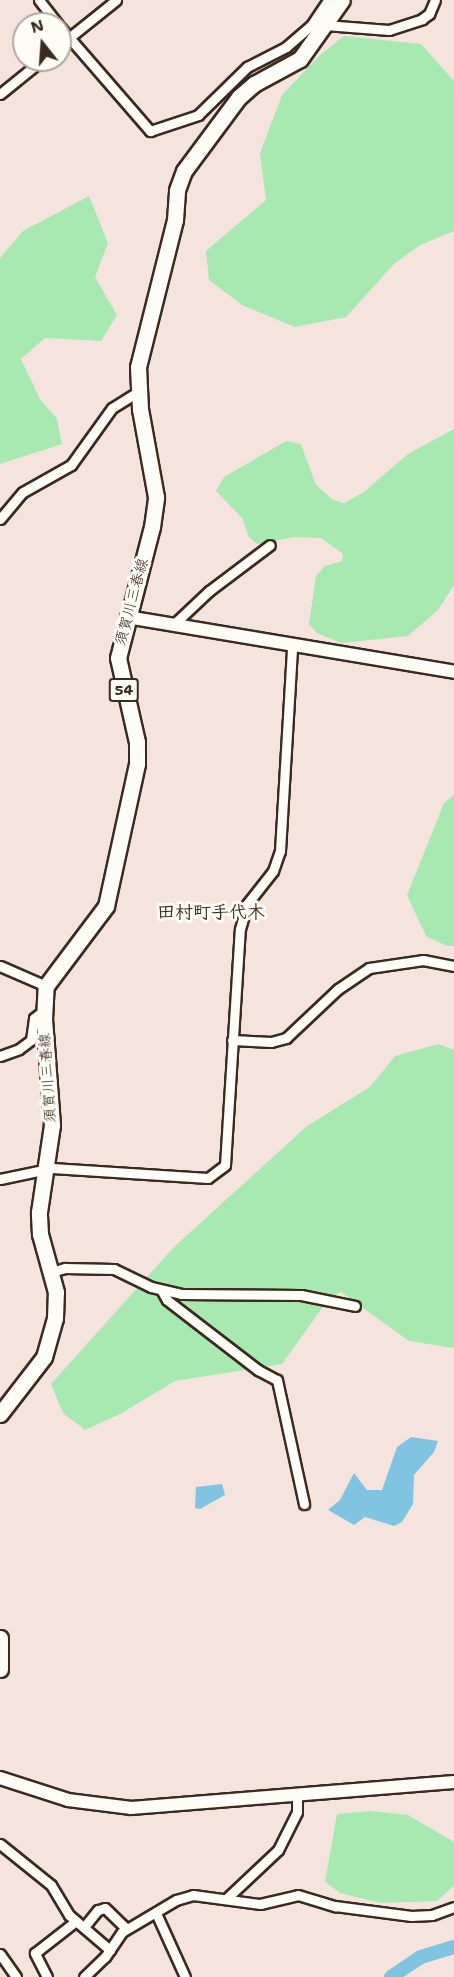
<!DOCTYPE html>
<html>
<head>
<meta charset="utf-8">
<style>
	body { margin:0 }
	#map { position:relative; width:454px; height:1977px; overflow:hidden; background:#f5e3de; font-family:"Shantell Sans","Klee One",sans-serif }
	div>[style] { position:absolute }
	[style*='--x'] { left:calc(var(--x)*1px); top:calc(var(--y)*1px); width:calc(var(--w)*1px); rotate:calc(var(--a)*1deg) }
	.green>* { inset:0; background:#a8e9b2 }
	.water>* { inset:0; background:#81c4e2 }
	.river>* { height:14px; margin:-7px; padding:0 7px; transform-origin:7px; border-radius:7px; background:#81c4e2 }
	.roads { filter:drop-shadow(2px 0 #3b2a1e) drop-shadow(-2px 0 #3b2a1e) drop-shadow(0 2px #3b2a1e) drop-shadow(0 -2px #3b2a1e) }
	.minor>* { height:9px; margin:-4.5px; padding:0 4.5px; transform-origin:4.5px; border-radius:4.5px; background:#fdfcf7 }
	.tertiary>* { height:12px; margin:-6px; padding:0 6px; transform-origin:6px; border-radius:6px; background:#fdfcf7 }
	.primary>* { height:15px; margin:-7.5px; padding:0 7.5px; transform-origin:7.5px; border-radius:7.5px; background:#fdfcf7 }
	span { translate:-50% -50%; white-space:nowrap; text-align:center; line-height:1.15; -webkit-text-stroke:6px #fdfcf7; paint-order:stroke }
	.shield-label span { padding:2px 4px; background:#fdfcf7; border:2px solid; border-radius:4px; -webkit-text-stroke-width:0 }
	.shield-label { font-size:14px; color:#3b2a1e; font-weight:700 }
	.street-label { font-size:15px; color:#3b2a1e }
	.quarter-label { font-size:18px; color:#3b2a1e; font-weight:700 }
	.north { position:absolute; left:12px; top:12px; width:60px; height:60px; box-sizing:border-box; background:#fdfcf7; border:2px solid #afa8a0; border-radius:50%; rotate:343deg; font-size:16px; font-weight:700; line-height:24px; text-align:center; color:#3b2a1e }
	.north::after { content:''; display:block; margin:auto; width:21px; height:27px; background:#3b2a1e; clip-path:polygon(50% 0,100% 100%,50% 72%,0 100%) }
</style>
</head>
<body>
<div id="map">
	<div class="green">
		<div style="clip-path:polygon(344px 36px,421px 44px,454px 81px,454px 231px,420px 245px,394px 264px,346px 317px,295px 327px,242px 305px,209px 280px,206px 251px,266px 200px,260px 153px,282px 95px,321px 54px)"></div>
		<div style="clip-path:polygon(89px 196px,108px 243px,95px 277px,117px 315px,101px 341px,45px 338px,21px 359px,40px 399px,57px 419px,62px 444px,0 464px,0 258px,23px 231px)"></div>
		<div style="clip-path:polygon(454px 429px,454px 585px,438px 610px,408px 636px,341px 643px,317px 633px,309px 624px,316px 576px,325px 566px,342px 561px,343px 554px,321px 538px,295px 537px,257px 544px,249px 537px,242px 518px,216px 491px,224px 477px,286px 441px,301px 444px,316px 485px,333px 500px,344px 503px,364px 492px,408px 454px)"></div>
		<div style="clip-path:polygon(454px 795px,454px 946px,447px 946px,426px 936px,407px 895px,444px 803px)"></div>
		<div style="clip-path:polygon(438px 1044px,454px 1050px,454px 1348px,409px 1341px,341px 1292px,330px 1297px,282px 1364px,175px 1381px,120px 1414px,85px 1430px,63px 1413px,51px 1384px,174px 1247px,307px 1126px,370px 1087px,395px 1056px)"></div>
		<div style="clip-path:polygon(371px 1811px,408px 1815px,454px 1842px,454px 1886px,437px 1901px,380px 1903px,340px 1893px,325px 1882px,337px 1814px)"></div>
	</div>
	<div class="water">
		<div style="clip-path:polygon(411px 1437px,438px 1441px,434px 1452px,414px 1475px,413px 1504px,402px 1522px,394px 1526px,365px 1517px,354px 1525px,328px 1510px,340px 1500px,354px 1473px,367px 1490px,382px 1490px,397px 1447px)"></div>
		<div style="clip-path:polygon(222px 1484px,225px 1495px,200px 1509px,195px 1508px,196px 1487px)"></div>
	</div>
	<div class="river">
		<div style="--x:391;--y:1977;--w:36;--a:-34"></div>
		<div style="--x:421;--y:1957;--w:34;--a:-17"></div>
	</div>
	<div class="roads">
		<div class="minor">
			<div style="--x:39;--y:0;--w:31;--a:52"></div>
			<div style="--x:325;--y:25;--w:64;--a:4.5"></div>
			<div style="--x:389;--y:30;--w:35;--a:-18"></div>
			<div style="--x:422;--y:19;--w:9;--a:-36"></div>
			<div style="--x:429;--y:14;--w:15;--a:-67"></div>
			<div style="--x:60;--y:27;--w:138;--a:49.1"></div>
			<div style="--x:150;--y:131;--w:51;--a:-18.4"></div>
			<div style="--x:198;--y:115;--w:69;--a:-44.4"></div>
			<div style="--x:247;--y:67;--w:44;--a:-27.1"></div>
			<div style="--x:286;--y:47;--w:35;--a:-41"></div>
			<div style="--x:312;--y:24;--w:29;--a:-56"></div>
			<div style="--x:60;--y:45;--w:72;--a:-38.8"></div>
			<div style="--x:0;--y:94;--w:54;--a:-39"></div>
			<div style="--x:0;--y:519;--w:35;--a:-50"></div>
			<div style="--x:23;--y:492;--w:55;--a:-29.4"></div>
			<div style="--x:71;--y:465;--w:70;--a:-54.3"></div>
			<div style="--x:112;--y:408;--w:31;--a:-32"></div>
			<div style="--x:174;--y:624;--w:48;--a:-43.3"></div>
			<div style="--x:209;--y:591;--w:76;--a:-37"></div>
			<div style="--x:0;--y:966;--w:50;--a:23.5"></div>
			<div style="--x:232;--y:1040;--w:39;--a:3"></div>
			<div style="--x:271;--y:1042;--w:16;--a:-15"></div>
			<div style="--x:286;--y:1038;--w:71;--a:-43.3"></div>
			<div style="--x:338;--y:989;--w:37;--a:-34"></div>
			<div style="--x:369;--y:968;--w:55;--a:-8.4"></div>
			<div style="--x:423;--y:960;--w:32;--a:11"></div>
			<div style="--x:0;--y:1056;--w:20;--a:-20"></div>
			<div style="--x:19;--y:1049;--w:15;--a:-37"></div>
			<div style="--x:31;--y:1040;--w:22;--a:-82"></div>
			<div style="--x:34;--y:1018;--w:5;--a:-37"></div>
			<div style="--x:38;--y:1015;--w:7;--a:34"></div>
			<div style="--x:0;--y:1179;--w:53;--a:-11.9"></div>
			<div style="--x:52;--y:1168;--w:156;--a:3.7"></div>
			<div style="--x:208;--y:1178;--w:21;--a:-37"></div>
			<div style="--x:225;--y:1165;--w:236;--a:-86.4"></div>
			<div style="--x:240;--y:929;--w:26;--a:-74"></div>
			<div style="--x:247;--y:904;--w:42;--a:-51.8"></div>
			<div style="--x:273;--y:871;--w:21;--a:-71"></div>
			<div style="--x:280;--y:851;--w:205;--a:-86.6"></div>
			<div style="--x:51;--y:1272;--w:15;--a:-16"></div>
			<div style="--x:65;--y:1268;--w:49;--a:1.2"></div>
			<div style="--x:114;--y:1269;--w:41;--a:25.9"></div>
			<div style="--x:151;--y:1287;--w:31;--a:13"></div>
			<div style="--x:181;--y:1294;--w:120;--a:0.5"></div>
			<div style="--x:301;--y:1295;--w:55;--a:11.5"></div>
			<div style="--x:162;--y:1291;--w:10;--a:61"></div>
			<div style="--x:167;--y:1300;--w:115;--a:37.6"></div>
			<div style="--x:258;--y:1370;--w:21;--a:28"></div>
			<div style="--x:277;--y:1380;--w:127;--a:77.7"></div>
			<div style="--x:0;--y:1844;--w:65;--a:38.8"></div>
			<div style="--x:51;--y:1885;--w:35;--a:59"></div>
			<div style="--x:69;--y:1915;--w:54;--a:40.5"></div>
			<div style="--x:227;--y:1898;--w:70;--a:-43.3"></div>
			<div style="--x:278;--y:1850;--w:42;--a:-63.4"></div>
			<div style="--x:297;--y:1812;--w:16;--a:-90"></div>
			<div style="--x:156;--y:1913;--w:70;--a:65.6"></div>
			<div style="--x:84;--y:1927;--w:22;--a:-51"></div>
			<div style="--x:98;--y:1910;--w:7;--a:-16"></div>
			<div style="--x:105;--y:1908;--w:29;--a:44"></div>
			<div style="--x:0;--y:1954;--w:28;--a:55"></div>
			<div style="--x:47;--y:1977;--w:27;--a:-117"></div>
			<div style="--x:35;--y:1953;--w:52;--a:-38"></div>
			<div style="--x:84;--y:1977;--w:29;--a:-44"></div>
			<div style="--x:105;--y:1957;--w:30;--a:-56"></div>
			<div style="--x:122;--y:1932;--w:63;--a:-30.7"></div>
			<div style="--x:176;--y:1900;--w:18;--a:-16"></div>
			<div style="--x:193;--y:1895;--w:68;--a:7.7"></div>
			<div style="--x:260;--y:1904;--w:39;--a:-13"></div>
			<div style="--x:298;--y:1895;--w:39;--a:17"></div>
			<div style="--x:335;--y:1906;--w:77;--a:7.5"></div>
			<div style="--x:411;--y:1916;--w:21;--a:-3"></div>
			<div style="--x:432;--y:1915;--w:23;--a:-20"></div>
		</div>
		<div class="tertiary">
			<div style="--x:127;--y:617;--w:332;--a:9.5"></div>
			<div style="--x:0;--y:1778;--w:71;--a:17.9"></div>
			<div style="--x:68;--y:1800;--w:64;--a:7.2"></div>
			<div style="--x:131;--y:1808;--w:324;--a:-4.6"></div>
		</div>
		<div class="primary">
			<div style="--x:0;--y:1414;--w:72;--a:-52.3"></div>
			<div style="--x:44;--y:1357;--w:41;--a:-74.2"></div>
			<div style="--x:55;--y:1318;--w:26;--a:-88"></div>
			<div style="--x:56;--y:1292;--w:60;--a:-105.4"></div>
			<div style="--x:40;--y:1234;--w:22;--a:-93"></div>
			<div style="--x:39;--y:1212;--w:88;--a:-81.5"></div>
			<div style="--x:52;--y:1125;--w:106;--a:-94.3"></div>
			<div style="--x:44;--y:1019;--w:33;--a:-87"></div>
			<div style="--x:46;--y:986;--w:100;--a:-53.1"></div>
			<div style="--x:106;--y:906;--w:145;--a:-77.7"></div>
			<div style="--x:137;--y:764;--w:22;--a:-90"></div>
			<div style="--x:137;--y:742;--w:86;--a:-102.7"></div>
			<div style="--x:118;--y:658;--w:135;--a:-75.5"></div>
			<div style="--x:152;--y:527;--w:30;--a:-82"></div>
			<div style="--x:156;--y:497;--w:89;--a:-100.3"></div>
			<div style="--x:140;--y:409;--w:42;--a:-92.7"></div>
			<div style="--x:138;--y:367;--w:152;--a:-75.9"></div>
			<div style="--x:175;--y:220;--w:30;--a:-86"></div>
			<div style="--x:177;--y:190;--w:20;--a:-70"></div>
			<div style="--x:184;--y:171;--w:92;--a:-53.4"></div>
			<div style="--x:239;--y:97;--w:20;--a:-41"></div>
			<div style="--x:254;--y:84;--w:52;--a:-28.5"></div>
			<div style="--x:300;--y:59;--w:72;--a:-54.6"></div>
			<div style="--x:0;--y:1638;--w:31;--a:90"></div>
		</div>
	</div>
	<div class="shield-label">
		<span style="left:124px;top:690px">54</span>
	</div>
	<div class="street-label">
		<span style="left:132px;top:602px;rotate:-75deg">須賀川三春線</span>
		<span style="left:48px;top:1078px;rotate:-94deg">須賀川三春線</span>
	</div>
	<div class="quarter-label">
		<span style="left:211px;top:912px">田村町手代木</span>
	</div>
	<div class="north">N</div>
</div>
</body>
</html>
